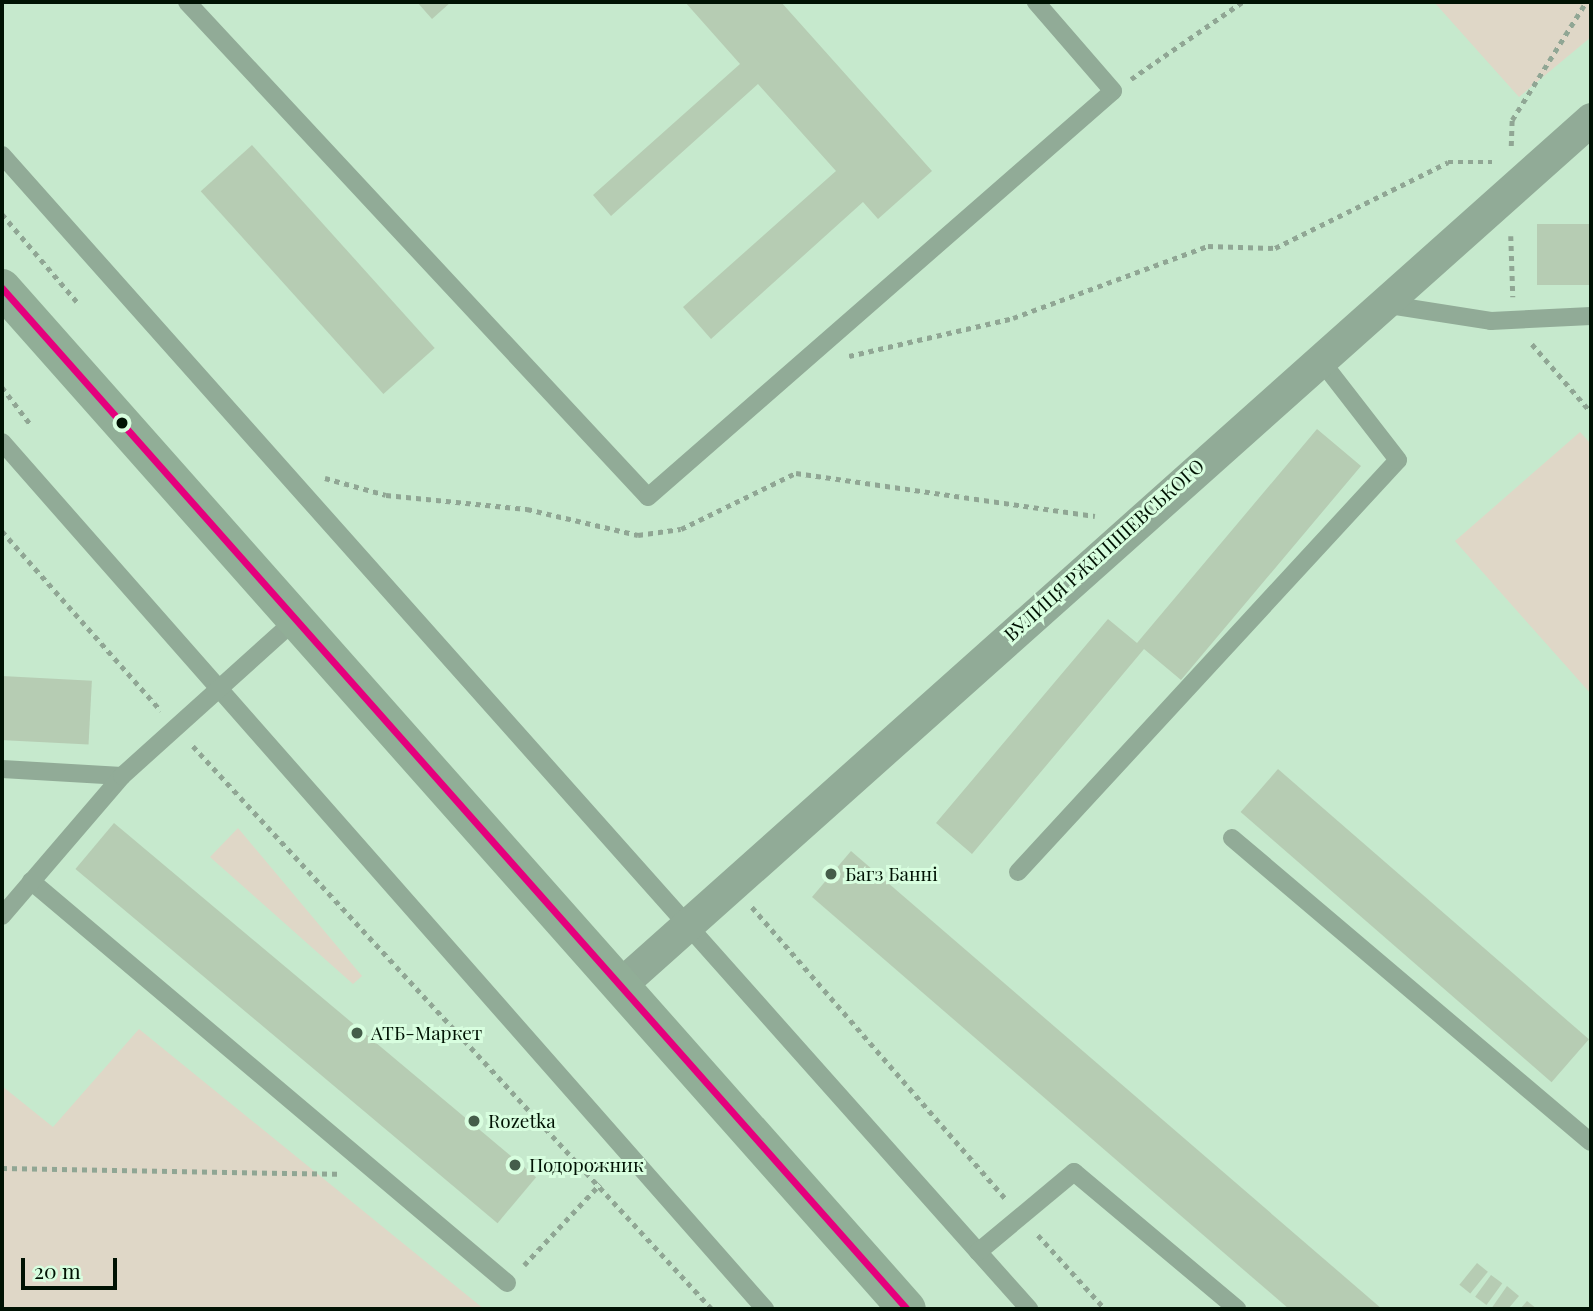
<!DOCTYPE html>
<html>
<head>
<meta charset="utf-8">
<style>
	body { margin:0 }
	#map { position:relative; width:1593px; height:1311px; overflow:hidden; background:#c6e9cd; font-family:"Playfair Display",serif }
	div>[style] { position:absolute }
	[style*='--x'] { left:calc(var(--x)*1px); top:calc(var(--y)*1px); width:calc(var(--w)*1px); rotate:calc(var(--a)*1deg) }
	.green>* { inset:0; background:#dfd7c7 }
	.building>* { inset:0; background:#b6ccb3; transform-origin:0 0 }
	.path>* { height:4.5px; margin-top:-2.25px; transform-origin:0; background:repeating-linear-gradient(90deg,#90a694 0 5px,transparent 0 10px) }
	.service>* { height:18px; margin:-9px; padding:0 9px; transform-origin:9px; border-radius:9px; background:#91ab97 }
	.minor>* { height:33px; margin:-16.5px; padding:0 16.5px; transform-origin:16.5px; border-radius:16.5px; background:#91ab97 }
	.primary>* { height:38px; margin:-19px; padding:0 19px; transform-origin:19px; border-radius:19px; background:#91ae97 }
	.bus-1>* { height:7px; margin:-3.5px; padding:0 3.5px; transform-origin:3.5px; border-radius:3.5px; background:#e5007d }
	.dots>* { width:19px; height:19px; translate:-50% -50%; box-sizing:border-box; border:4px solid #d8fedf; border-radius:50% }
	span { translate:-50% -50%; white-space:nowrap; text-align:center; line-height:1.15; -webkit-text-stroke:6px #d8fedf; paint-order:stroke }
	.street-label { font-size:19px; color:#001203 }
	.poi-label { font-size:19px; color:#001203 }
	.left { translate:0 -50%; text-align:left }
	.frame { position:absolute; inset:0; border:4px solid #001203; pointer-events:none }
	.scale { position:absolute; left:21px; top:1258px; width:96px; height:32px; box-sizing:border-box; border:4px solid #001203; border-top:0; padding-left:9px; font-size:21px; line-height:24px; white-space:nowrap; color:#001203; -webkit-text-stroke:5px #d8fedf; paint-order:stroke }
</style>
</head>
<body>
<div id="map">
	<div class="green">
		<div style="clip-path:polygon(1434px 2px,1591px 2px,1591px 37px,1519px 97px)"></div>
		<div style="clip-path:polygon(1580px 432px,1591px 444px,1591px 694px,1455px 541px)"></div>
		<div style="clip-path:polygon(238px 828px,362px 976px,353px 984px,210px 857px)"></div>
		<div style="clip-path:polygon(139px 1029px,484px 1309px,2px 1309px,2px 1086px,53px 1127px)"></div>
	</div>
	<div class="building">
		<div style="clip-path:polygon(417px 2px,451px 2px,432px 19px)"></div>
		<div style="clip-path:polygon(685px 2px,781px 2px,932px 171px,878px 219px,863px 202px,711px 339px,683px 307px,836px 171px,758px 84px,611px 216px,593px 195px,740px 64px)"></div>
		<div style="left:252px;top:145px;width:273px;height:69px;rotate:48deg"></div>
		<div style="left:1591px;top:224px;width:61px;height:54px;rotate:90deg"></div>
		<div style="clip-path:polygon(1317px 429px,1361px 466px,1181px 680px,1144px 649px,972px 854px,936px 823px,1108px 619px,1137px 643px)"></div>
		<div style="left:2px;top:676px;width:90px;height:64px;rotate:3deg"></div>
		<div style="left:1278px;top:769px;width:412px;height:57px;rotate:41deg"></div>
		<div style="left:114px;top:823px;width:551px;height:60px;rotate:40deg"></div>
		<div style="clip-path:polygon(851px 851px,1382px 1309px,1289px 1309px,1151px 1190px,812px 897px)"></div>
		<div style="left:1477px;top:1263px;width:14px;height:28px;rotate:39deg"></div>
		<div style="left:1491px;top:1275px;width:14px;height:27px;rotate:36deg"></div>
		<div style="clip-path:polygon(1507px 1286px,1519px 1296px,1508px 1309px,1491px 1309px)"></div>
		<div style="clip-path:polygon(1527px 1301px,1537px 1309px,1520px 1309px)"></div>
	</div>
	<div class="path">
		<div style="--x:1131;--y:79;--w:135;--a:-34.7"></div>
		<div style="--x:1511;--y:146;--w:26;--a:-88"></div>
		<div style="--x:1512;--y:120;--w:139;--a:-57.9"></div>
		<div style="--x:2;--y:214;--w:117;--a:49.5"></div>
		<div style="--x:1511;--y:236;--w:61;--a:88.1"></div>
		<div style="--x:1532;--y:344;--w:90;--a:49.1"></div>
		<div style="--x:849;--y:356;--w:168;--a:-13"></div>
		<div style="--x:1013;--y:318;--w:208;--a:-20.3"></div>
		<div style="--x:1208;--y:246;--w:67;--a:1.7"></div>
		<div style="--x:1275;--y:248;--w:193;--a:-26.4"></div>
		<div style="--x:1448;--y:162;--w:44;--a:0"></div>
		<div style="--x:2;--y:387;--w:48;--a:52.7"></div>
		<div style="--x:325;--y:478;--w:63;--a:15.6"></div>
		<div style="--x:386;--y:495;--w:142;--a:5.7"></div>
		<div style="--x:527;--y:509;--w:114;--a:13.2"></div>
		<div style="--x:638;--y:535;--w:43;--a:-7.9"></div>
		<div style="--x:681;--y:529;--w:128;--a:-26"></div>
		<div style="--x:796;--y:473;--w:302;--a:8.2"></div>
		<div style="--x:2;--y:531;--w:240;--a:48.5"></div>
		<div style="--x:193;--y:746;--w:766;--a:47.33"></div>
		<div style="--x:752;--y:907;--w:387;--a:49"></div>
		<div style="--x:2;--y:1168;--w:336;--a:1"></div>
		<div style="--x:1038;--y:1235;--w:100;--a:47.8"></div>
		<div style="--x:524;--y:1265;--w:111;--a:-46.8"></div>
	</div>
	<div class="service">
		<div style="--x:187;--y:2;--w:676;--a:47.04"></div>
		<div style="--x:648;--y:497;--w:617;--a:-41.12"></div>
		<div style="--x:1113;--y:91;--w:118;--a:-130.9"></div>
		<div style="--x:2;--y:155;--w:1545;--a:48.33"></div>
		<div style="--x:1383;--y:304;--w:109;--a:8.9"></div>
		<div style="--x:1491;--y:321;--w:100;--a:-2.9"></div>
		<div style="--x:2;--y:442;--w:1155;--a:48.65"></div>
		<div style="--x:2;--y:769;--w:120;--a:3.3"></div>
		<div style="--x:1232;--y:838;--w:470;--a:40.3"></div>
		<div style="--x:1018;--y:872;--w:560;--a:-47.31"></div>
		<div style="--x:1398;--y:460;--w:130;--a:-127.8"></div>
		<div style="--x:31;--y:881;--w:623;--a:40.18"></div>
		<div style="--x:2;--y:916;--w:184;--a:-49.4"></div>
		<div style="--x:122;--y:776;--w:230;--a:-42"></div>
		<div style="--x:978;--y:1252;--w:125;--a:-39.8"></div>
		<div style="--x:1074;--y:1172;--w:213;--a:40"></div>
	</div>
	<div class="minor">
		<div style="--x:620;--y:985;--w:1301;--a:-41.73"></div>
	</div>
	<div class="primary">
		<div style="--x:2;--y:288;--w:1364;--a:48.45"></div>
	</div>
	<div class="bus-1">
		<div style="--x:2;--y:288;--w:1364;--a:48.45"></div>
	</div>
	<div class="dots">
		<div style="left:122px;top:423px;background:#001203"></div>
		<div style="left:831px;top:874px;background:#455d4a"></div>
		<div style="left:357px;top:1033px;background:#455d4a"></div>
		<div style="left:474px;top:1121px;background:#455d4a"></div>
		<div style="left:515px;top:1165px;background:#455d4a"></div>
	</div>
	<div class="street-label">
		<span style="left:1104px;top:550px;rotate:-42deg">ВУЛИЦЯ РЖЕПІШЕВСЬКОГО</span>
	</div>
	<div class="poi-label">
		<span class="left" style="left:845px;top:874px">Багз Банні</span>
		<span class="left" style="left:371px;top:1033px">АТБ-Маркет</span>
		<span class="left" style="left:488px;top:1121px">Rozetka</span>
		<span class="left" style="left:529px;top:1165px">Подорожник</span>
	</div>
	<div class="frame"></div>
	<div class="scale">20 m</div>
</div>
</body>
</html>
